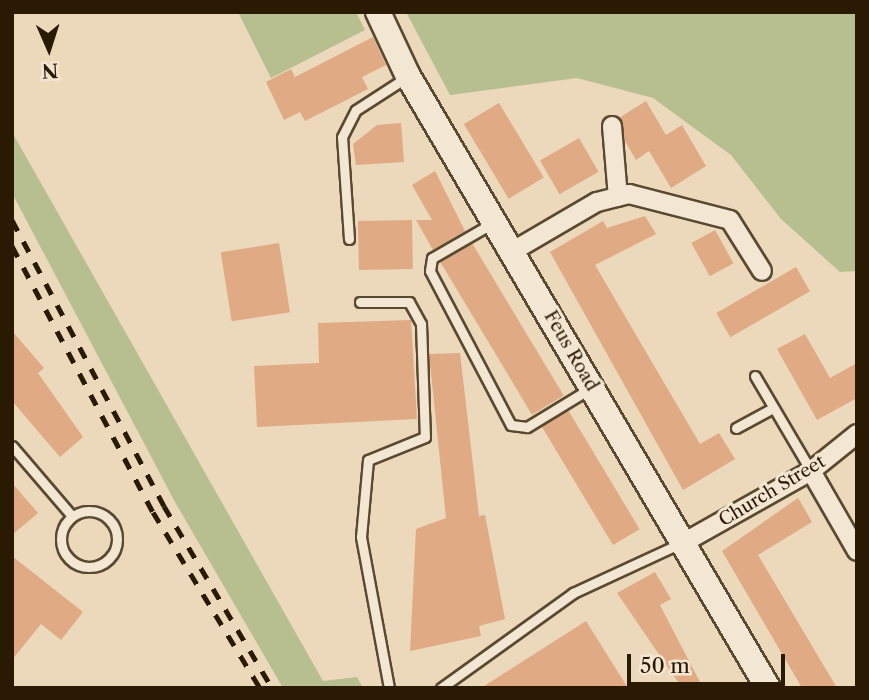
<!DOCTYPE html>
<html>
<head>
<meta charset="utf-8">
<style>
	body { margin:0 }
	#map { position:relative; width:869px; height:700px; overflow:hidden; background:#ecd8bb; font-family:"Libre Caslon Text",serif }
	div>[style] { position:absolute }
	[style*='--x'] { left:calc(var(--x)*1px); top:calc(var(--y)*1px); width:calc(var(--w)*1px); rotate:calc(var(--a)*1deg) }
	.green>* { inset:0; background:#b7bf91 }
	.building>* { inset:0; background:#e0aa84; transform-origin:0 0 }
	.roads { filter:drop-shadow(2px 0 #5a4931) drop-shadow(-2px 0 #5a4931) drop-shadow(0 2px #5a4931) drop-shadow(0 -2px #5a4931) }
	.lane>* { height:9px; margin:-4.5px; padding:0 4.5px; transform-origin:4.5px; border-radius:4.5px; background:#f3e6d3 }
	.lane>.ring { margin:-4.5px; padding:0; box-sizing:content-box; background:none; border:9px solid #f3e6d3; border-radius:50% }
	.street>* { height:18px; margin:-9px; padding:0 9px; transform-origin:9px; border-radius:9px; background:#f3e6d3 }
	.secondary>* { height:24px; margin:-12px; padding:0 12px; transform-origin:12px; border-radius:12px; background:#f3e6d3 }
	.rail>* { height:5px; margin-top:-2.5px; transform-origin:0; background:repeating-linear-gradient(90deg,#2a1903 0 12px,transparent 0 24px) }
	span { translate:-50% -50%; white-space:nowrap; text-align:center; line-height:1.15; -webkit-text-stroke:6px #f3e6d3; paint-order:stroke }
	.street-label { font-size:18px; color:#2a1903 }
	.frame { position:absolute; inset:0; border:14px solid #2a1903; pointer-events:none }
	.north { position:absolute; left:14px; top:14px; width:70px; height:70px; -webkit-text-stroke:5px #f3e6d3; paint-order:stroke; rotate:177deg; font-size:19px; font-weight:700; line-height:28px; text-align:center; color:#2a1903 }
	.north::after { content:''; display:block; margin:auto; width:24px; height:32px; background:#2a1903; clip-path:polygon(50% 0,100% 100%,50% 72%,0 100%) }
	.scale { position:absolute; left:627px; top:654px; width:158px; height:32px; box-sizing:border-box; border:4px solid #2a1903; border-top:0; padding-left:9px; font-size:21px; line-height:24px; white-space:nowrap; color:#2a1903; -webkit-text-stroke:5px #f3e6d3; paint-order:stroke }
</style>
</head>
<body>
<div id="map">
	<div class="green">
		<div style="clip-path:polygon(238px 12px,356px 12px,365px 30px,271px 78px)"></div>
		<div style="clip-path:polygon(406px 12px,857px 12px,857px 271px,840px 272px,781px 219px,731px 155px,653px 98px,577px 78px,450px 95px)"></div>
		<div style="clip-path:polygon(12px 132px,323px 681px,357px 677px,363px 688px,283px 688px,175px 502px,12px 193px)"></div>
	</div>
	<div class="building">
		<div style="clip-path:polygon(373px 37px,386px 65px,362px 77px,368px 89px,305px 121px,300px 112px,284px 120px,266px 82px,291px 69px,295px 77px)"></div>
		<div style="clip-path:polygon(646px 101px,666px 135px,682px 125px,706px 166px,671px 188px,649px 151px,636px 160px,625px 141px,619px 118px)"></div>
		<div style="left:499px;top:103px;width:87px;height:41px;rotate:59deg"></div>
		<div style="clip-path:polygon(401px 123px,404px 162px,356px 165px,353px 144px,377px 125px)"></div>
		<div style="left:579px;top:138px;width:39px;height:45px;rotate:60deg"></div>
		<div style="clip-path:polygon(435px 171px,465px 231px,433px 250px,416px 220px,432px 220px,412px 185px)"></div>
		<div style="clip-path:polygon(645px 216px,656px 234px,595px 265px,700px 444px,719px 433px,735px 459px,683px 490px,550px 252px,603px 221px,607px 228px)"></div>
		<div style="left:412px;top:220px;width:49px;height:54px;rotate:89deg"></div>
		<div style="left:715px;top:230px;width:38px;height:27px;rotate:61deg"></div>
		<div style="left:279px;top:243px;width:70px;height:59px;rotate:81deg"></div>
		<div style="left:472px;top:243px;width:178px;height:37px;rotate:59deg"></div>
		<div style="left:796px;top:267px;width:28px;height:92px;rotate:60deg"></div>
		<div style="clip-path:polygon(411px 320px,417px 419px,257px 427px,254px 366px,319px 363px,318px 323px)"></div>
		<div style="clip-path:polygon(12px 331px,44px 368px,38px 373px,83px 437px,60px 457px,12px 401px)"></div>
		<div style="clip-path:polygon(805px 334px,830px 378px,857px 363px,857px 398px,817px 420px,777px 349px)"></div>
		<div style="clip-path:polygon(460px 353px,479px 516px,485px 515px,505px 619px,479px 626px,481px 636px,410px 651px,416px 529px,446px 518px,429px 354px)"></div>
		<div style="left:568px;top:410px;width:139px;height:31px;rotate:59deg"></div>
		<div style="clip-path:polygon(12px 483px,38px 513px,12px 535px)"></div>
		<div style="clip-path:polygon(798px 498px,812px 522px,758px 555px,837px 688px,802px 688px,722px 551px)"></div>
		<div style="clip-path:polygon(12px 556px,83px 612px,61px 640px,41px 624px,12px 660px)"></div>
		<div style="clip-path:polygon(655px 572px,671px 599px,660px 605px,703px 688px,682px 688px,617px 593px)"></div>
		<div style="clip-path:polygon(586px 621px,628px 688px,481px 688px)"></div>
	</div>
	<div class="roads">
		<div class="lane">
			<div style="--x:491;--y:224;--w:68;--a:150"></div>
			<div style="--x:432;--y:258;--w:13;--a:99"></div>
			<div style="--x:430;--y:271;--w:174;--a:62.3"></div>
			<div style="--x:511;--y:425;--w:16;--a:7"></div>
			<div style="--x:527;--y:427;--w:75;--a:-31.4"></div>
			<div style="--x:349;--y:239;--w:102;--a:-93.9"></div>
			<div style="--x:342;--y:137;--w:30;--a:-63"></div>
			<div style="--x:356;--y:110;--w:61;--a:-32.9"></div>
			<div style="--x:360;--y:302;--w:49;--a:0"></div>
			<div style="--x:409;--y:302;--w:25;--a:61"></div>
			<div style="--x:421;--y:324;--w:113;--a:88"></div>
			<div style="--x:425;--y:437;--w:61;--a:158"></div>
			<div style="--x:368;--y:460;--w:77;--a:95.2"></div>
			<div style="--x:361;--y:537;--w:154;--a:79.5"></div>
			<div style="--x:755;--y:376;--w:110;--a:59.5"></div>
			<div style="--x:736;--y:428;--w:42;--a:-28.4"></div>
			<div style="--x:12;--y:446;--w:92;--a:49.4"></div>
			<div class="ring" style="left:61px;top:511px;width:47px;height:47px"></div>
			<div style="--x:441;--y:688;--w:163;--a:-35.7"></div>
			<div style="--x:573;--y:593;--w:117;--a:-24.8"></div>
		</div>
		<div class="street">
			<div style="--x:612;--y:126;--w:71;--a:85.2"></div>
			<div style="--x:513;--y:251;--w:97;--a:-30.3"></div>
			<div style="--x:597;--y:202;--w:33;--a:-14"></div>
			<div style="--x:629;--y:194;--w:104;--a:14.4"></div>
			<div style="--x:730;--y:220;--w:60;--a:57.9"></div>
			<div style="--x:811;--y:471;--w:92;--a:60.1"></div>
			<div style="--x:683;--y:543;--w:147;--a:-29.4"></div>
			<div style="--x:811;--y:471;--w:59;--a:-38.8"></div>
		</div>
		<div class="secondary">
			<div style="--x:378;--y:12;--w:71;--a:64.9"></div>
			<div style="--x:408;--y:76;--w:710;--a:59.53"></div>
		</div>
	</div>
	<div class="rail">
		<div style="--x:12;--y:220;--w:324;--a:62"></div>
		<div style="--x:164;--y:506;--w:212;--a:59.3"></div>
		<div style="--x:12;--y:246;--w:301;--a:62.1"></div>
		<div style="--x:153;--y:512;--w:206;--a:58.7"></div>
	</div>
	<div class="street-label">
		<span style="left:571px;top:351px;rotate:60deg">Feus Road</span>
		<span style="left:772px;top:491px;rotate:-31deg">Church Street</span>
	</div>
	<div class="frame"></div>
	<div class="north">N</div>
	<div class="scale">50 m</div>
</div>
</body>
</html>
